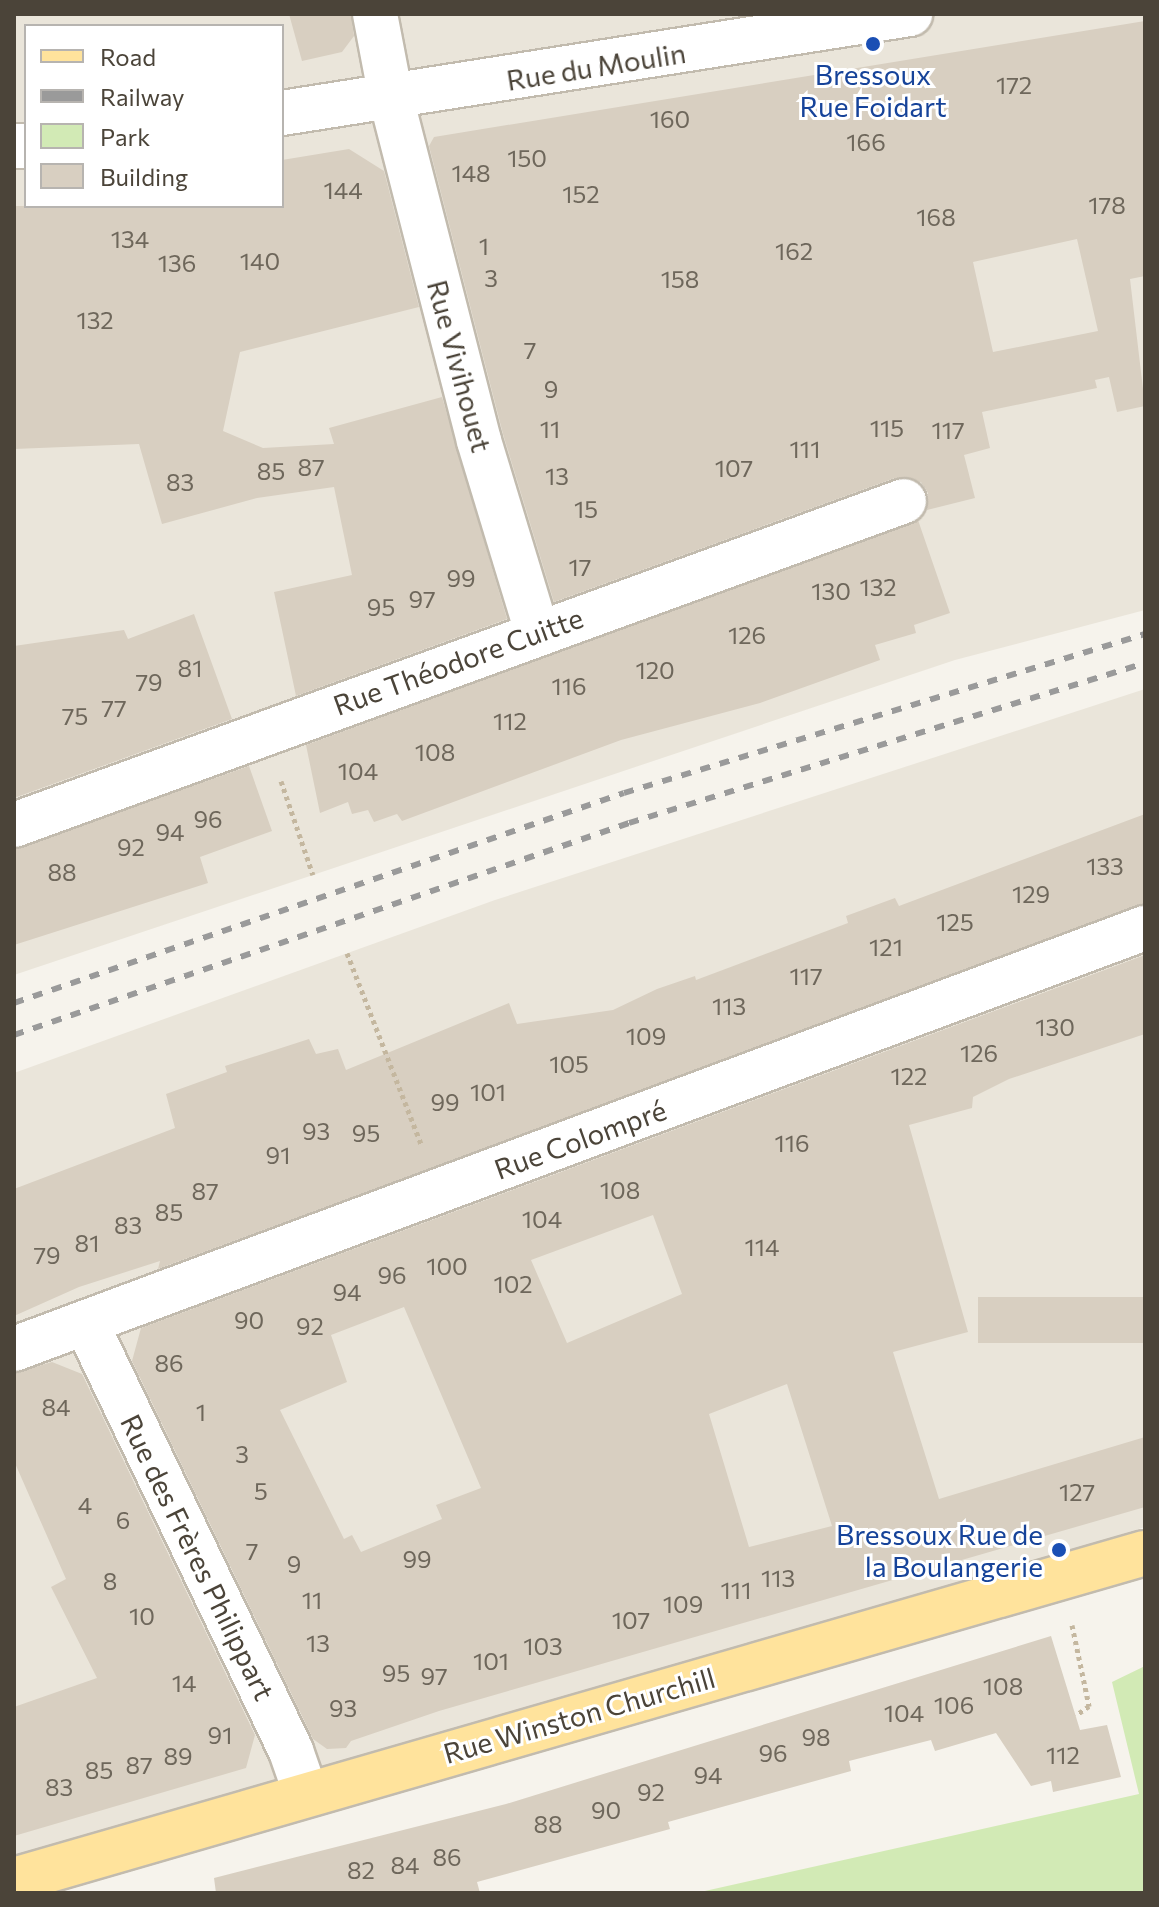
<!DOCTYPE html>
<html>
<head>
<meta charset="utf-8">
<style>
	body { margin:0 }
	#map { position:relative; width:1159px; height:1907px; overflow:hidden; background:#f6f3ec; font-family:Commissioner,sans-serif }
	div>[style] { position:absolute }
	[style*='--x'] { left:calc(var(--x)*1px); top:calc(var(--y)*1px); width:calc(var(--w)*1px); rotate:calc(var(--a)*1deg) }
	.residential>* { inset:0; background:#eae5da }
	.green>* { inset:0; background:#d2eab5 }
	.building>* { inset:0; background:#d8cfc1; transform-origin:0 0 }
	.path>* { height:5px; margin-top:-2.5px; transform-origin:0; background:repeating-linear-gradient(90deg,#c4b79f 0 4px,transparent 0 8px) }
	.roads { filter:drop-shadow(2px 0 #c2bbae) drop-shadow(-2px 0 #c2bbae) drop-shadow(0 2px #c2bbae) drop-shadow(0 -2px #c2bbae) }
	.minor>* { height:44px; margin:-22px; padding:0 22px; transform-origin:22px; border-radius:22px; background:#fff }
	.major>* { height:44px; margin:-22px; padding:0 22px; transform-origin:22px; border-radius:22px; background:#ffe39c }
	.rail>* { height:6px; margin-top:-3px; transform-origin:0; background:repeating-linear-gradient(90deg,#9a9a9a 0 10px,transparent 0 20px) }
	.dots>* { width:22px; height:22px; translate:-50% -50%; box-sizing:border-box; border:4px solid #fff; border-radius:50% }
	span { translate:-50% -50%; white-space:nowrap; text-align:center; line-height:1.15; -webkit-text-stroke:6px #fff; paint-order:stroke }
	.number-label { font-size:24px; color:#6e675b }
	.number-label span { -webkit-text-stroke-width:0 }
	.street-label { font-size:28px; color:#4b4439 }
	.transit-label { font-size:28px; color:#164399 }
	.right { translate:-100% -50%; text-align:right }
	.frame { position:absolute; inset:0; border:16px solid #4b4439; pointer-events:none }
	.legend { position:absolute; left:24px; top:24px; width:260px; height:184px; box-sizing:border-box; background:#fff; border:2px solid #b7b4b0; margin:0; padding:10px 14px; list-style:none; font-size:24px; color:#4b4439 }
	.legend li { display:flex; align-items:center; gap:16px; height:40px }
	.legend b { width:40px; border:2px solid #b7b4b0 }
</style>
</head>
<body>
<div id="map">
	<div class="residential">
		<div style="clip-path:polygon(evenodd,14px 14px,1145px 14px,1145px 610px,955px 660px,14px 975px,14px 14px,26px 26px,282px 26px,282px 206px,26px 206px,26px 26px)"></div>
		<div style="clip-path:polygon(1145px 689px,1145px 1527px,14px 1883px,14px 1073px,495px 900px)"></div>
	</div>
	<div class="green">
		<div style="clip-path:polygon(1145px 1666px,1145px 1893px,696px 1893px,1139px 1794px,1112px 1682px)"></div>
	</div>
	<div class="building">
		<div style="clip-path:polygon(289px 14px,351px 14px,354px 36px,342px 52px,302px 61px)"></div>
		<div style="clip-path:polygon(evenodd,1145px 21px,1145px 276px,1130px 279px,1145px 406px,1117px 412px,1109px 377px,1095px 380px,1097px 388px,982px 412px,990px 448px,964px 455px,975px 498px,927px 510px,928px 493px,921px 482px,895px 478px,554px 602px,503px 434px,429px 146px,434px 137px,1145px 21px,1077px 239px,1098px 331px,993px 352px,973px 262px,1077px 239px)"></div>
		<div style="clip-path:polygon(349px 149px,384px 171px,419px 307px,240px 352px,223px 431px,263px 448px,334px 444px,329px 428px,442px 397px,507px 619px,296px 696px,274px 592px,352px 575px,334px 487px,257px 498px,162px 524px,139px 444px,14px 449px,14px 206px,282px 206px,282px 160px)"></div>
		<div style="clip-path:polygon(918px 520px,950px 613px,914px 625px,916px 633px,875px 645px,880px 660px,760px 703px,621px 740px,402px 821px,397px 814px,374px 822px,368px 810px,352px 814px,348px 802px,320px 813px,306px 745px)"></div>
		<div style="clip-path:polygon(194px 614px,232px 719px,14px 798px,14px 646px,124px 630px,128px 639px)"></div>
		<div style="clip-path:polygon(249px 766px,272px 831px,200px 857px,208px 883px,14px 945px,14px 849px)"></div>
		<div style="clip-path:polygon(1145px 814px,1145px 904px,158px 1269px,160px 1261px,79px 1287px,14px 1316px,14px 1189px,175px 1128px,166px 1094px,227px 1072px,225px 1066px,309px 1039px,316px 1054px,338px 1049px,346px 1070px,509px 1003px,517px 1024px,613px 1010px,657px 989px,695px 976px,696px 980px,848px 923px,846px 916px,895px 898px,899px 906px)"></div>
		<div style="clip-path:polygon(evenodd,1145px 955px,1145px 1034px,1009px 1079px,973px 1097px,972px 1108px,909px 1125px,968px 1332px,893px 1352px,939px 1499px,1145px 1437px,1145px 1507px,439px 1711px,351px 1741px,346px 1748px,327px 1749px,313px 1739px,132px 1361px,141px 1328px,1145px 955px,653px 1215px,682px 1294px,567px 1343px,531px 1260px,653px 1215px,1145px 955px,404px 1307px,481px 1488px,436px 1505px,442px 1519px,361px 1552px,352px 1535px,344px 1539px,280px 1410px,347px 1382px,331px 1335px,404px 1307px,1145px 955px,787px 1384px,832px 1526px,749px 1547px,709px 1414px,787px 1384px)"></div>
		<div style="left:1145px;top:1297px;width:46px;height:167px;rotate:90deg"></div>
		<div style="clip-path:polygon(52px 1362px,82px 1374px,255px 1735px,246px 1768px,14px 1836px,14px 1707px,97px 1678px,51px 1587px,66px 1579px,14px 1461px,14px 1373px)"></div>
		<div style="clip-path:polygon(1051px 1636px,1080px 1730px,1107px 1725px,1121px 1777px,1053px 1792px,1051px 1781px,1031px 1786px,996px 1733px,935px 1751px,931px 1740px,849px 1761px,851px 1771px,668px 1822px,670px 1829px,477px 1882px,480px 1893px,216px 1893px,214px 1878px,506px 1804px)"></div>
	</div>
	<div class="path">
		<div style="--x:281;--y:781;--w:99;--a:71.2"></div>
		<div style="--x:347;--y:953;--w:207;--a:68.8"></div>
		<div style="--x:1072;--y:1625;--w:83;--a:78.1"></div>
		<div style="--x:1089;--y:1706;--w:16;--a:145"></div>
	</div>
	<div class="roads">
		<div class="minor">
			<div style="--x:375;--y:14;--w:86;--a:79.2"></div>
			<div style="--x:391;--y:98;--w:354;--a:75.6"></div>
			<div style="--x:479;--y:441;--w:200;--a:73.1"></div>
			<div style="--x:282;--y:113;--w:636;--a:-8.96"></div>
			<div style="--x:14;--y:146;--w:12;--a:0"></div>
			<div style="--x:14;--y:825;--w:947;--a:-20"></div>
			<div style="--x:86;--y:1323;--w:475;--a:64.4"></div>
			<div style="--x:291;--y:1751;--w:46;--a:70.8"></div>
			<div style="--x:14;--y:1349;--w:1207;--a:-20.42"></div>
		</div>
		<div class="major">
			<div style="--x:14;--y:1880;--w:1177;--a:-16.13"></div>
		</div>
	</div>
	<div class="rail">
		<div style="--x:14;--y:1003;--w:645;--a:-19"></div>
		<div style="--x:624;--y:793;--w:545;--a:-16.97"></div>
		<div style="--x:14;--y:1035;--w:651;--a:-19.02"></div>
		<div style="--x:629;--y:823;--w:540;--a:-17.23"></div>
	</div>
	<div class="dots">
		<div style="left:873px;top:44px;background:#1a4fb4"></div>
		<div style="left:1059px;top:1550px;background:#1a4fb4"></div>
	</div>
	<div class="number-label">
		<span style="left:1014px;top:85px">172</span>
		<span style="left:670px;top:119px">160</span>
		<span style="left:866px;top:142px">166</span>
		<span style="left:527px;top:158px">150</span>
		<span style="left:471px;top:173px">148</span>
		<span style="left:343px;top:190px">144</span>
		<span style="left:581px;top:194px">152</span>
		<span style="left:1107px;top:205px">178</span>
		<span style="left:936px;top:217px">168</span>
		<span style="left:130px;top:239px">134</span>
		<span style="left:484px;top:246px">1</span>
		<span style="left:794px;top:251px">162</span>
		<span style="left:260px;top:261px">140</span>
		<span style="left:177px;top:263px">136</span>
		<span style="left:491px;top:278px">3</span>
		<span style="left:680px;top:279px">158</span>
		<span style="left:95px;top:320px">132</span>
		<span style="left:530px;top:350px">7</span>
		<span style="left:551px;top:389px">9</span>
		<span style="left:887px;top:428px">115</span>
		<span style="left:550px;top:429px">11</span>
		<span style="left:948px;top:430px">117</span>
		<span style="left:805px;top:449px">111</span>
		<span style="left:311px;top:467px">87</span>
		<span style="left:734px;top:468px">107</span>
		<span style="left:271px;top:471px">85</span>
		<span style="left:557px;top:476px">13</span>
		<span style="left:180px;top:482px">83</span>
		<span style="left:586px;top:509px">15</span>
		<span style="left:580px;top:567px">17</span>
		<span style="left:461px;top:578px">99</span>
		<span style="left:878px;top:587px">132</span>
		<span style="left:831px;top:591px">130</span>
		<span style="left:422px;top:599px">97</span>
		<span style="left:381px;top:607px">95</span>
		<span style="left:747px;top:635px">126</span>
		<span style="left:190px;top:668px">81</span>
		<span style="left:655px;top:670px">120</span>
		<span style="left:149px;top:682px">79</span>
		<span style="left:569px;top:686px">116</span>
		<span style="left:114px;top:708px">77</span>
		<span style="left:75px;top:716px">75</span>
		<span style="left:510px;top:721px">112</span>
		<span style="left:435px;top:752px">108</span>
		<span style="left:358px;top:771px">104</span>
		<span style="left:208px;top:819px">96</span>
		<span style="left:170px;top:832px">94</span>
		<span style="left:131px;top:847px">92</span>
		<span style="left:1105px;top:866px">133</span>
		<span style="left:62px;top:872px">88</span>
		<span style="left:1031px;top:894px">129</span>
		<span style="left:955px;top:922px">125</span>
		<span style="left:886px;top:947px">121</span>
		<span style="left:806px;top:976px">117</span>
		<span style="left:729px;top:1006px">113</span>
		<span style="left:1055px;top:1027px">130</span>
		<span style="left:646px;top:1036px">109</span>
		<span style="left:979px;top:1053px">126</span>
		<span style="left:569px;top:1064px">105</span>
		<span style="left:909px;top:1076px">122</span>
		<span style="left:488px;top:1092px">101</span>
		<span style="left:445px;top:1102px">99</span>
		<span style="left:316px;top:1131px">93</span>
		<span style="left:366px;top:1133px">95</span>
		<span style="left:792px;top:1143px">116</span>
		<span style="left:278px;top:1155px">91</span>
		<span style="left:620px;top:1190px">108</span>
		<span style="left:205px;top:1191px">87</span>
		<span style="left:169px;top:1212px">85</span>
		<span style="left:542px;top:1219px">104</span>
		<span style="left:128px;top:1225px">83</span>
		<span style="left:87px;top:1243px">81</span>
		<span style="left:762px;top:1247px">114</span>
		<span style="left:47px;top:1255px">79</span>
		<span style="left:447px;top:1266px">100</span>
		<span style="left:392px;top:1275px">96</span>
		<span style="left:513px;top:1284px">102</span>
		<span style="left:347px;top:1292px">94</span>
		<span style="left:249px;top:1320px">90</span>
		<span style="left:310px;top:1326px">92</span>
		<span style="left:169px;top:1363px">86</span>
		<span style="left:56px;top:1407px">84</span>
		<span style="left:201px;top:1412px">1</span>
		<span style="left:242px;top:1454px">3</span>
		<span style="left:261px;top:1491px">5</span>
		<span style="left:1077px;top:1492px">127</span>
		<span style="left:85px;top:1505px">4</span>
		<span style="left:123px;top:1520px">6</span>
		<span style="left:252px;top:1551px">7</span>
		<span style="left:417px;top:1559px">99</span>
		<span style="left:294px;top:1564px">9</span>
		<span style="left:778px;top:1578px">113</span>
		<span style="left:110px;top:1581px">8</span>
		<span style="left:736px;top:1590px">111</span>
		<span style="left:312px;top:1600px">11</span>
		<span style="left:683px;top:1604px">109</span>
		<span style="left:142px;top:1616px">10</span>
		<span style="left:631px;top:1620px">107</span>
		<span style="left:318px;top:1643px">13</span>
		<span style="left:543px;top:1646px">103</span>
		<span style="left:491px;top:1661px">101</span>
		<span style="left:396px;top:1673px">95</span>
		<span style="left:434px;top:1676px">97</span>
		<span style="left:184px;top:1683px">14</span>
		<span style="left:1003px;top:1686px">108</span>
		<span style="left:954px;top:1705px">106</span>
		<span style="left:343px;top:1708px">93</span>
		<span style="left:904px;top:1713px">104</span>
		<span style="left:220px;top:1735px">91</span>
		<span style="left:816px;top:1737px">98</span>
		<span style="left:773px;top:1753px">96</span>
		<span style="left:1063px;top:1755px">112</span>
		<span style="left:178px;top:1756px">89</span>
		<span style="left:139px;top:1765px">87</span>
		<span style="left:99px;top:1770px">85</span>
		<span style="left:708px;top:1775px">94</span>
		<span style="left:59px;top:1787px">83</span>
		<span style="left:651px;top:1792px">92</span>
		<span style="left:606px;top:1810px">90</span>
		<span style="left:548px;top:1824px">88</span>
		<span style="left:447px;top:1857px">86</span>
		<span style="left:405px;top:1865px">84</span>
		<span style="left:361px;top:1870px">82</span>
	</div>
	<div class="street-label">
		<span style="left:596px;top:66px;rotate:-9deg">Rue du Moulin</span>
		<span style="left:460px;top:366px;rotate:75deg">Rue Vivihouet</span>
		<span style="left:458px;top:661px;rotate:-20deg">Rue Théodore Cuitte</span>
		<span style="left:580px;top:1139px;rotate:-20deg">Rue Colompré</span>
		<span style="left:198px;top:1557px;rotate:64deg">Rue des Frères Philippart</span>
		<span style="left:579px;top:1715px;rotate:-16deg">Rue Winston Churchill</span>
	</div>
	<div class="transit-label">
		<span style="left:873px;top:90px">Bressoux<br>Rue Foidart</span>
		<span class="right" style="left:1043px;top:1550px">Bressoux Rue de<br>la Boulangerie</span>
	</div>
	<div class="frame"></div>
	<ul class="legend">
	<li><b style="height:10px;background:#ffe39c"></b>Road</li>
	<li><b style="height:10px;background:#9a9a9a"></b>Railway</li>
	<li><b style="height:22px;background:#d2eab5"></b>Park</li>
	<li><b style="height:22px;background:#d8cfc1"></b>Building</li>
	</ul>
</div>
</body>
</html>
